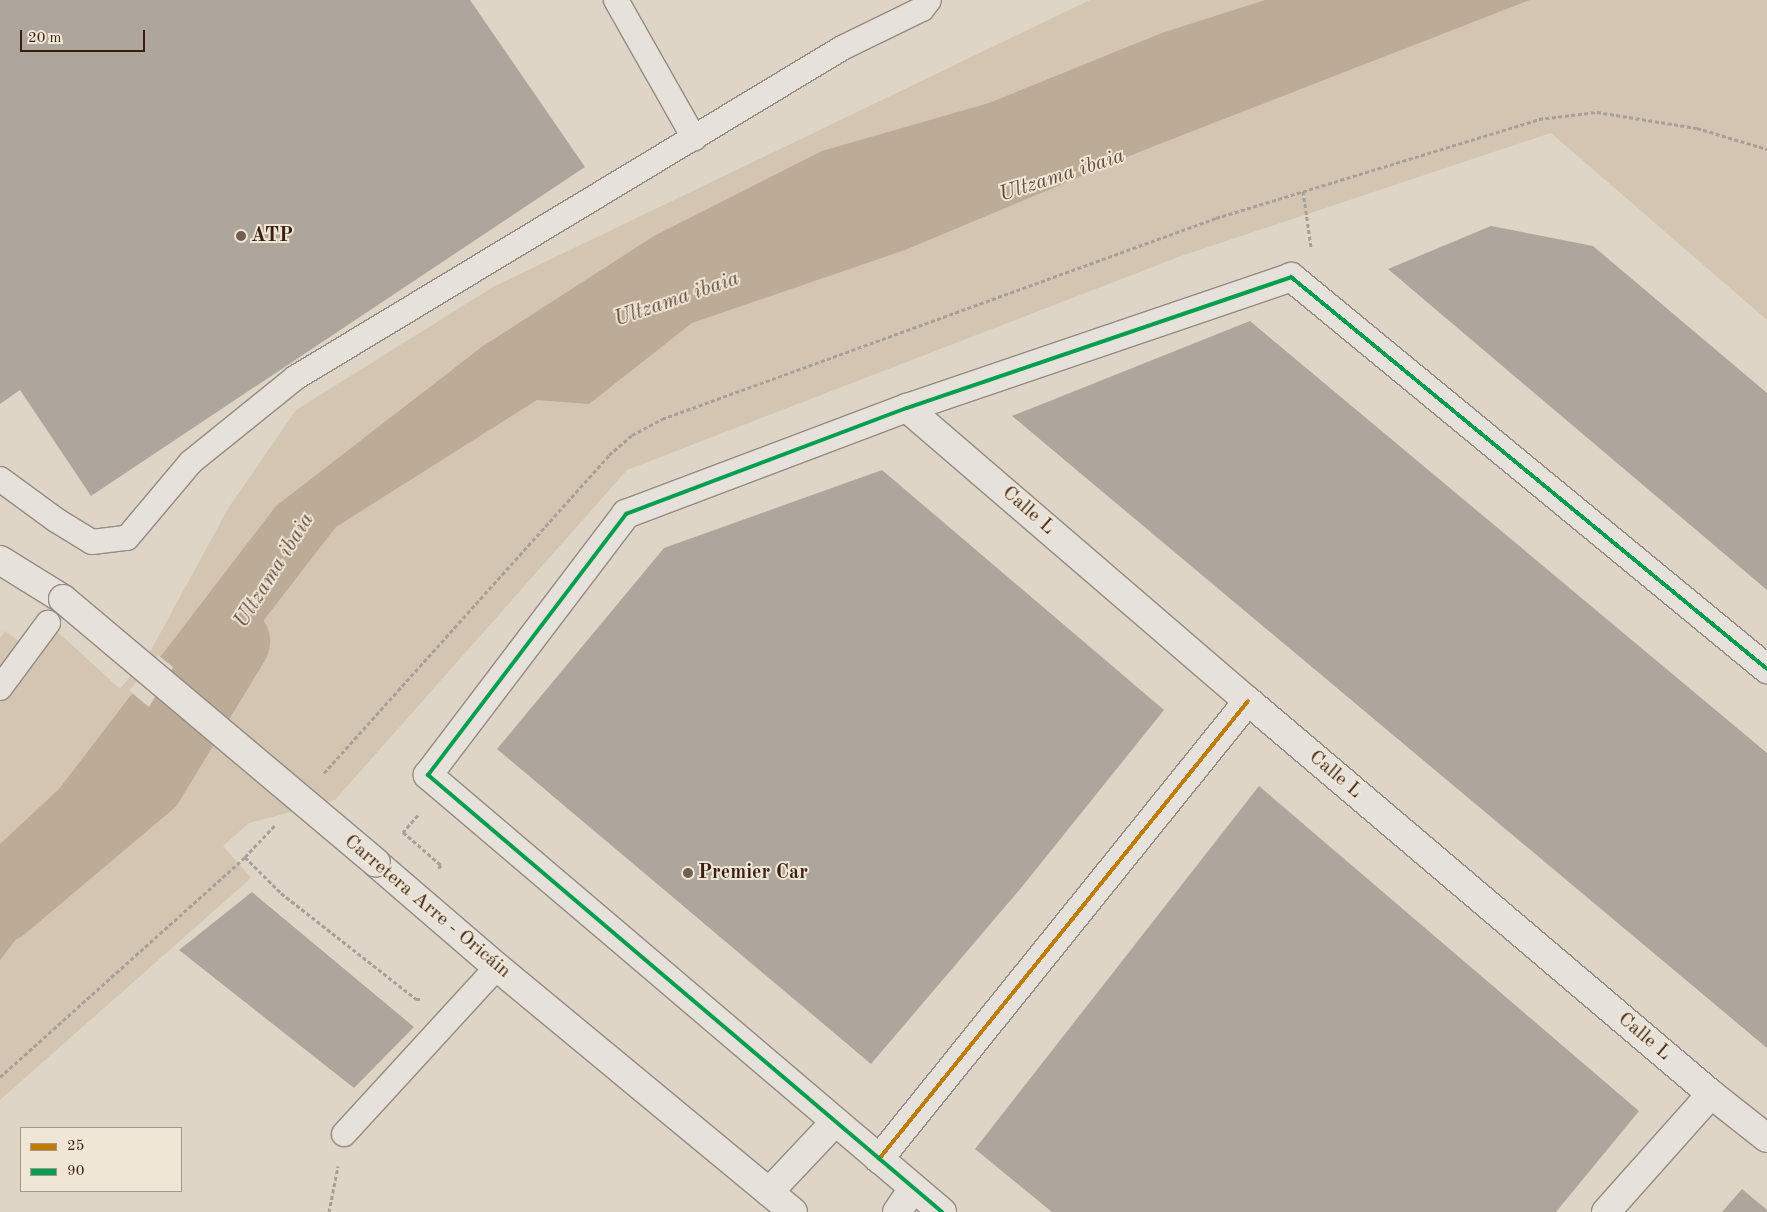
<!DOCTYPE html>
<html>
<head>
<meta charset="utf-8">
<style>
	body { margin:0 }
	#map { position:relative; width:1767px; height:1212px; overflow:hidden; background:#ded5c7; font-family:"Old Standard TT",serif }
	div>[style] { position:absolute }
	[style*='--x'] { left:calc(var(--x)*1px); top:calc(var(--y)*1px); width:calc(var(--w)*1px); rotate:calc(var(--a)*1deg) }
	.green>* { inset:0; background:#d3c5b2 }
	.water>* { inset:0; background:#bcab97 }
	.pier>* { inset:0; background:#ded5c7; transform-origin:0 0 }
	.river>* { height:75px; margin:-37.5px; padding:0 37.5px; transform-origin:37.5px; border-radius:37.5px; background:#bcab97 }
	.building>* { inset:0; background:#aea69c }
	.path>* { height:3px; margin-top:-1.5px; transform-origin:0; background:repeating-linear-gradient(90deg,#a7a099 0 4px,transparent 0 6.5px) }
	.roads { filter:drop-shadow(1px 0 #948b82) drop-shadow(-1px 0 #948b82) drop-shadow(0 1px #948b82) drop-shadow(0 -1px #948b82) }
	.service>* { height:24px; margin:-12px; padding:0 12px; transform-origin:12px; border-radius:12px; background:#e6e1da }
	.minor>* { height:28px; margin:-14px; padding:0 14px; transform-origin:14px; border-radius:14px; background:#e6e1da }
	.tertiary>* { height:28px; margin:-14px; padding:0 14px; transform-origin:14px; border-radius:14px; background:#e6e1da }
	.bridges { filter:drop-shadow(1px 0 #948b82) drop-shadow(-1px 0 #948b82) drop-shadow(0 1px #948b82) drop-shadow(0 -1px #948b82) }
	.tertiary-bridge>* { height:28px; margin:-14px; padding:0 14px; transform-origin:14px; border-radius:14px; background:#e6e1da }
	.bus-1>* { height:4px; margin:-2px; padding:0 2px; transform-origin:2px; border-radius:2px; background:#bf7d05 }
	.bus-2>* { height:4px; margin:-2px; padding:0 2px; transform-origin:2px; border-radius:2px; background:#039f4e }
	.dots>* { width:14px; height:14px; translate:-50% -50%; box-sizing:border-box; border:2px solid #efe6d5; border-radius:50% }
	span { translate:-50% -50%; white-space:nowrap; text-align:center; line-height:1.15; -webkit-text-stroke:4px #efe6d5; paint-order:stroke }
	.poi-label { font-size:20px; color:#3b1e11; font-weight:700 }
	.left { translate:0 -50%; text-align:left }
	.street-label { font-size:20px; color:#3b1e11 }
	.water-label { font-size:21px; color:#634939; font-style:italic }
	.legend { position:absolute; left:20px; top:1127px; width:162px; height:65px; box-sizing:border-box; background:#efe6d5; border:1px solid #a79687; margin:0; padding:6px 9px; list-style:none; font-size:15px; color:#3b1e11 }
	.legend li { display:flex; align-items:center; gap:10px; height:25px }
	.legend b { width:25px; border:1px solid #a79687 }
	.scale { position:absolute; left:20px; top:30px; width:125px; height:22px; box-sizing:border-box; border:2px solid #3b1e11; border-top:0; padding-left:6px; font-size:15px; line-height:18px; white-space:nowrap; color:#3b1e11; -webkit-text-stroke:4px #efe6d5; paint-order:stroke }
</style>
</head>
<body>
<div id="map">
	<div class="green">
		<div style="clip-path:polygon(1090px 0,1767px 0,1767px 320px,1551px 133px,1181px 256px,627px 470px,335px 800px,249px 823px,223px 846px,251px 878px,0 1100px,0 638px,5px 631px,32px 650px,48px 623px,120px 689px,151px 650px,229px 507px,296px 410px,493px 287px)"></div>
	</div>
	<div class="water">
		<div style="clip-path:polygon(1265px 0,1530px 0,1139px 152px,905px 250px,692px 323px,589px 404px,537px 400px,336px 527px,0 960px,0 844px,59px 789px,276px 506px,483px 346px,654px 236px,822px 151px,989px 103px,1162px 33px)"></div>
	</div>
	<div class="pier">
		<div style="left:158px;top:655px;width:65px;height:46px;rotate:39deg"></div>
	</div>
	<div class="river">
		<div style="--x:0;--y:905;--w:192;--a:-40.1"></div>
		<div style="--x:147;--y:781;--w:164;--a:-58.7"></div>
	</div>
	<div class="building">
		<div style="clip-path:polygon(0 0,470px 0,585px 167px,91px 496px,20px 390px,0 404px)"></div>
		<div style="clip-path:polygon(1491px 226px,1593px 246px,1767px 393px,1767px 590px,1388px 269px)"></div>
		<div style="clip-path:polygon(1250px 321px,1767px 753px,1767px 1048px,1012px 416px)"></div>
		<div style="clip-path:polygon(882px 470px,1164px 710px,1021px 888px,871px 1064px,497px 749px,664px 548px)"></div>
		<div style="clip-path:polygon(1259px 786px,1639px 1111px,1556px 1212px,1052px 1212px,975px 1149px)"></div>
		<div style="clip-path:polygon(252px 892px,414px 1027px,354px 1088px,179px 950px)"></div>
		<div style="clip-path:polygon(1742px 1189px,1767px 1210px,1767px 1212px,1722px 1212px)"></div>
	</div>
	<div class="path">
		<div style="--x:1303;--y:191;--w:57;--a:81.9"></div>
		<div style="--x:324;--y:773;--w:427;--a:-48.1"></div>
		<div style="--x:609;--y:455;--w:30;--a:-41"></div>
		<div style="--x:632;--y:435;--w:34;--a:-28"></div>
		<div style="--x:662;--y:419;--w:589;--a:-19.94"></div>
		<div style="--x:1216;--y:218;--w:338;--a:-17"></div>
		<div style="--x:1539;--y:119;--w:58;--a:-6.9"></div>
		<div style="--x:1597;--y:112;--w:101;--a:9.1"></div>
		<div style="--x:1697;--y:128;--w:73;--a:16.7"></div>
		<div style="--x:418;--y:815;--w:23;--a:131"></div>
		<div style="--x:403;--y:832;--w:50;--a:41"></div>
		<div style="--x:441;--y:865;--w:5;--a:127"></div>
		<div style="--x:245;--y:857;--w:51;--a:45"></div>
		<div style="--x:281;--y:893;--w:172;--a:38.1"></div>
		<div style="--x:416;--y:999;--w:5;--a:0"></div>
		<div style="--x:0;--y:1077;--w:329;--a:-41.9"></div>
		<div style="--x:245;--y:857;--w:44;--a:-46.8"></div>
		<div style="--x:329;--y:1212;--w:47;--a:-78.9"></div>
	</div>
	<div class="roads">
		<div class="service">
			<div style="--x:616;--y:0;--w:159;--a:60.5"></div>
			<div style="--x:0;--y:479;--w:69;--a:36.2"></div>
			<div style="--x:56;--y:520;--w:42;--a:31.4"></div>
			<div style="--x:92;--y:542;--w:35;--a:-7"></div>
			<div style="--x:127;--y:538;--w:99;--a:-49.9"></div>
			<div style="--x:191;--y:462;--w:134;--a:-38.9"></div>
			<div style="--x:295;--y:378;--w:639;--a:-31.1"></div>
			<div style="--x:842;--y:48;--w:89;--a:-26"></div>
			<div style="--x:922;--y:9;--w:11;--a:-52"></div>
			<div style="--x:0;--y:688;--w:81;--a:-53.6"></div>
			<div style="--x:344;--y:1134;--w:226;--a:-47.5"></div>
		</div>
		<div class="minor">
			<div style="--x:907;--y:408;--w:450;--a:40.7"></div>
			<div style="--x:1248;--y:701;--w:607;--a:40.32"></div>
			<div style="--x:1711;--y:1094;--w:71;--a:38.2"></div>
			<div style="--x:879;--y:1159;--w:588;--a:-51.14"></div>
			<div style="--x:769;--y:1192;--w:96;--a:-46.7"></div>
			<div style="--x:897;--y:1212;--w:29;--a:-56"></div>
			<div style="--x:942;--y:1212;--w:675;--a:-139.63"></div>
			<div style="--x:428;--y:775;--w:328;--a:-52.8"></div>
			<div style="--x:626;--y:514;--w:300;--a:-20.7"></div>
			<div style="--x:907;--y:408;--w:406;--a:-18.8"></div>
			<div style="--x:1291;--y:277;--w:617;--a:39.47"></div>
			<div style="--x:1606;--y:1212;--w:158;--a:-48.3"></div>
		</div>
		<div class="tertiary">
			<div style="--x:0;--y:560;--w:74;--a:31.8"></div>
			<div style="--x:376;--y:863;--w:160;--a:40.7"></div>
			<div style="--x:497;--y:967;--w:384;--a:39.6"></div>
		</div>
	</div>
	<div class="bridges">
		<div class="tertiary-bridge">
			<div style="--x:63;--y:599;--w:409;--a:40.1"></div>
		</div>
	</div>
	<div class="bus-1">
		<div style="--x:879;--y:1159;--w:588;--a:-51.14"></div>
	</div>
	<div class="bus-2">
		<div style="--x:942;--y:1212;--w:675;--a:-139.63"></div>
		<div style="--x:428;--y:775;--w:328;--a:-52.8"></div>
		<div style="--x:626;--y:514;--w:300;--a:-20.7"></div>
		<div style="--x:907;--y:408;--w:406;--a:-18.8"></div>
		<div style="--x:1291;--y:277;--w:617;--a:39.47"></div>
	</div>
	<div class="dots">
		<div style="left:241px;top:236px;background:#745e51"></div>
		<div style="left:688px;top:873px;background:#745e51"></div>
	</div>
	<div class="poi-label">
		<span class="left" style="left:251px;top:236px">ATP</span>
		<span class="left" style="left:698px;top:873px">Premier Car</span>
	</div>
	<div class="street-label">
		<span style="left:1028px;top:511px;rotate:41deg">Calle L</span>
		<span style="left:1335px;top:775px;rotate:40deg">Calle L</span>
		<span style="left:427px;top:907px;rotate:40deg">Carretera Arre - Oricáin</span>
		<span style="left:1644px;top:1037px;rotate:40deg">Calle L</span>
	</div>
	<div class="water-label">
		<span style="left:1062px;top:176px;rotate:-18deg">Ultzama ibaia</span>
		<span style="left:677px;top:300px;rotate:-19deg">Ultzama ibaia</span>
		<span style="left:275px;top:571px;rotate:-58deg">Ultzama ibaia</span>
	</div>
	<ul class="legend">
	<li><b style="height:6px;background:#bf7d05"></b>25</li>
	<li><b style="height:6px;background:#039f4e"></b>90</li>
	</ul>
	<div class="scale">20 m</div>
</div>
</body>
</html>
